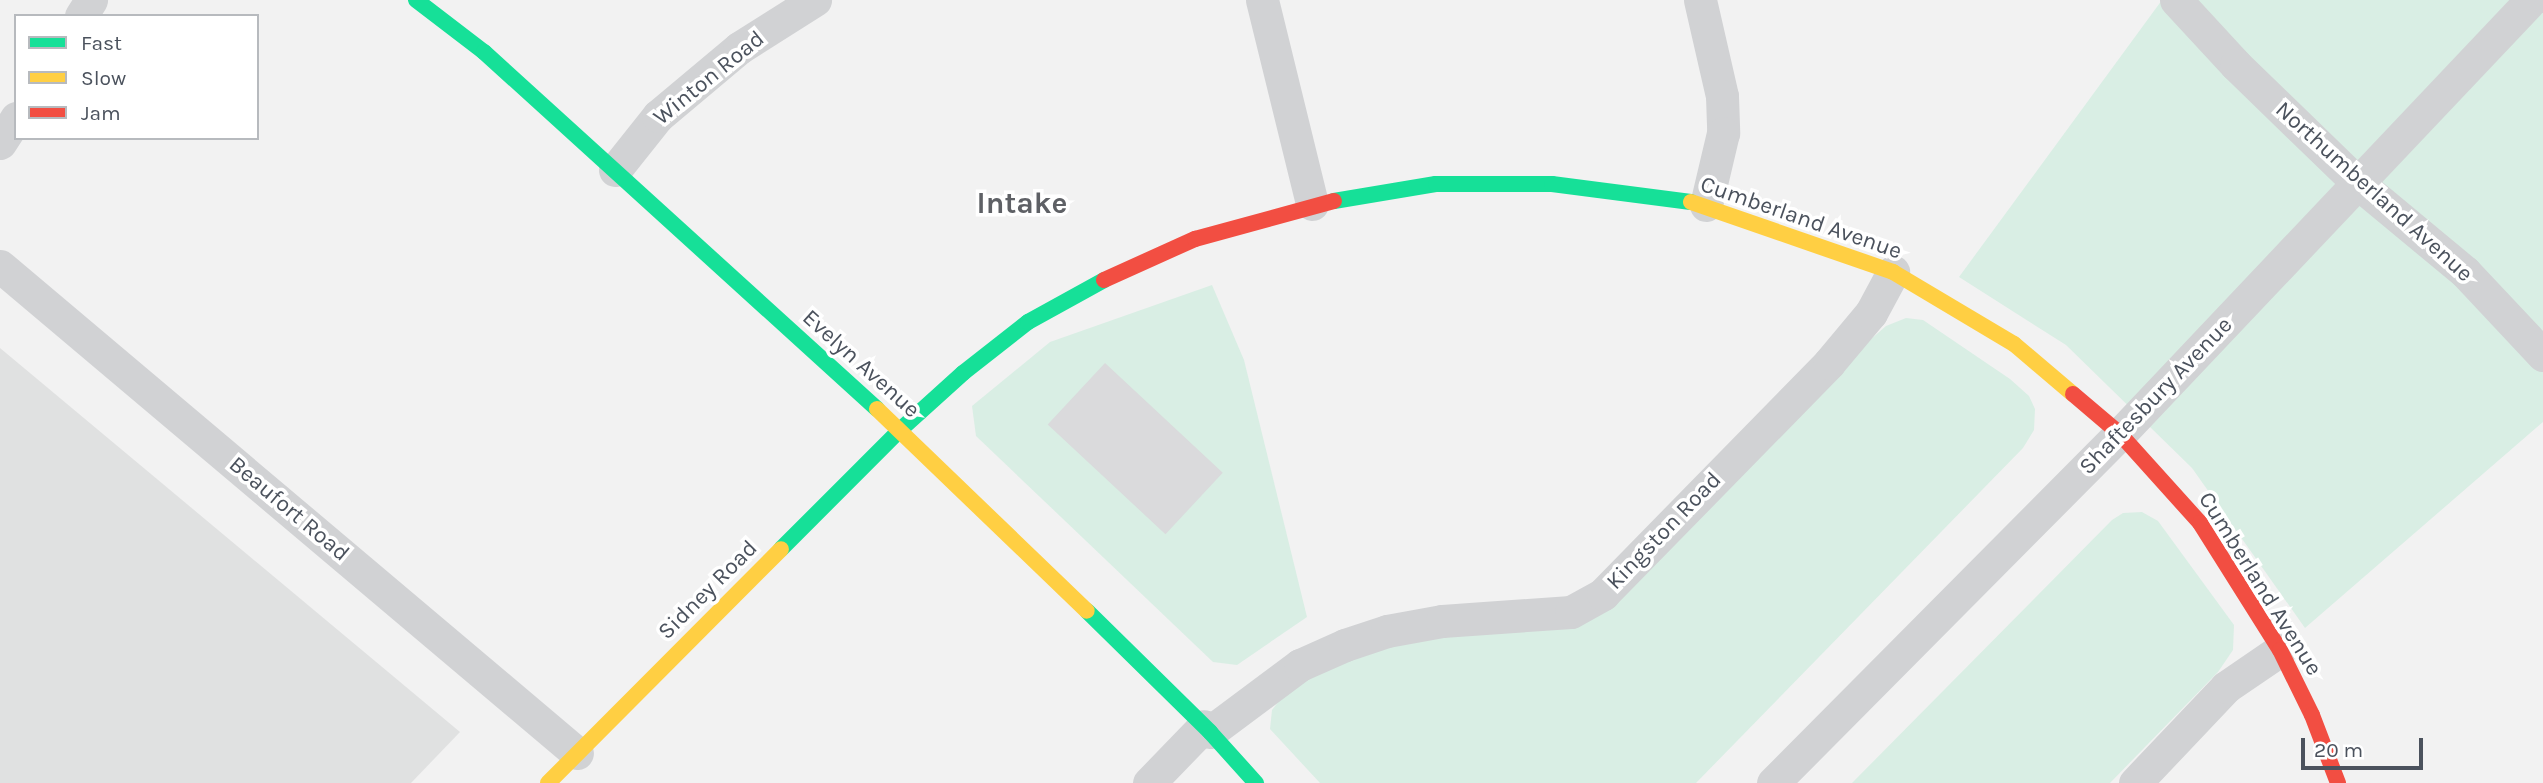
<!DOCTYPE html>
<html>
<head>
<meta charset="utf-8">
<style>
	body { margin:0 }
	#map { position:relative; width:2543px; height:783px; overflow:hidden; background:#f2f2f2; font-family:Karla,sans-serif }
	div>[style] { position:absolute }
	[style*='--x'] { left:calc(var(--x)*1px); top:calc(var(--y)*1px); width:calc(var(--w)*1px); rotate:calc(var(--a)*1deg) }
	.education>* { inset:0; background:#e0e1e1 }
	.green>* { inset:0; background:#d9eee4 }
	.building>* { inset:0; background:#dadadc; transform-origin:0 0 }
	.street>* { height:33px; margin:-16.5px; padding:0 16.5px; transform-origin:16.5px; border-radius:16.5px; background:#d1d2d4 }
	.fast>* { height:16px; margin:-8px; padding:0 8px; transform-origin:8px; border-radius:8px; background:#16e098 }
	.slow>* { height:16px; margin:-8px; padding:0 8px; transform-origin:8px; border-radius:8px; background:#ffcf43 }
	.jam>* { height:16px; margin:-8px; padding:0 8px; transform-origin:8px; border-radius:8px; background:#f24e42 }
	span { translate:-50% -50%; white-space:nowrap; text-align:center; line-height:1.15; -webkit-text-stroke:7px #fff; paint-order:stroke }
	.street-label { font-size:23px; color:#4b525d }
	.district-label { font-size:30px; color:#5e6065; font-weight:700 }
	.legend { position:absolute; left:14px; top:14px; width:245px; height:126px; box-sizing:border-box; background:#fff; border:2px solid #b7babe; margin:0; padding:9px 12px; list-style:none; font-size:21px; color:#4b525d }
	.legend li { display:flex; align-items:center; gap:14px; height:35px }
	.legend b { width:35px; border:2px solid #b7babe }
	.scale { position:absolute; left:2301px; top:738px; width:122px; height:32px; box-sizing:border-box; border:4px solid #4b525d; border-top:0; padding-left:9px; font-size:21px; line-height:24px; white-space:nowrap; color:#4b525d; -webkit-text-stroke:5px #fff; paint-order:stroke }
</style>
</head>
<body>
<div id="map">
	<div class="education">
		<div style="clip-path:polygon(0 348px,460px 732px,411px 783px,0 783px)"></div>
	</div>
	<div class="green">
		<div style="clip-path:polygon(2162px 0,2543px 0,2543px 422px,2305px 628px,2192px 468px,2066px 345px,1959px 277px)"></div>
		<div style="clip-path:polygon(1212px 285px,1244px 360px,1307px 617px,1237px 665px,1213px 662px,976px 436px,972px 406px,1050px 342px)"></div>
		<div style="clip-path:polygon(1906px 318px,1923px 320px,2010px 379px,2029px 396px,2035px 409px,2034px 430px,2023px 448px,1696px 783px,1320px 783px,1270px 729px,1272px 710px,1286px 692px,1333px 665px,1381px 646px,1443px 635px,1554px 627px,1870px 340px,1886px 326px)"></div>
		<div style="clip-path:polygon(2142px 512px,2158px 521px,2234px 625px,2233px 650px,2218px 672px,2110px 783px,1852px 783px,2112px 520px,2123px 513px)"></div>
	</div>
	<div class="building">
		<div style="left:1105px;top:363px;width:161px;height:84px;rotate:43deg"></div>
	</div>
	<div class="street">
		<div style="--x:1262;--y:0;--w:210;--a:76.2"></div>
		<div style="--x:1700;--y:0;--w:98;--a:77.1"></div>
		<div style="--x:1722;--y:96;--w:37;--a:88"></div>
		<div style="--x:1723;--y:133;--w:74;--a:103.3"></div>
		<div style="--x:2176;--y:0;--w:88;--a:47.3"></div>
		<div style="--x:2236;--y:65;--w:171;--a:44.1"></div>
		<div style="--x:2359;--y:184;--w:138;--a:39.7"></div>
		<div style="--x:2465;--y:272;--w:114;--a:46.8"></div>
		<div style="--x:81;--y:16;--w:19;--a:-58"></div>
		<div style="--x:0;--y:143;--w:30;--a:-57"></div>
		<div style="--x:615;--y:170;--w:69;--a:-51.5"></div>
		<div style="--x:658;--y:116;--w:106;--a:-40"></div>
		<div style="--x:739;--y:48;--w:90;--a:-32.3"></div>
		<div style="--x:0;--y:266;--w:755;--a:40.17"></div>
		<div style="--x:1210;--y:732;--w:112;--a:-36.7"></div>
		<div style="--x:1300;--y:665;--w:49;--a:-24"></div>
		<div style="--x:1345;--y:645;--w:44;--a:-18.4"></div>
		<div style="--x:1387;--y:631;--w:56;--a:-10.3"></div>
		<div style="--x:1442;--y:621;--w:129;--a:-4"></div>
		<div style="--x:1571;--y:612;--w:37;--a:-29"></div>
		<div style="--x:1603;--y:594;--w:323;--a:-45.6"></div>
		<div style="--x:1829;--y:363;--w:65;--a:-50"></div>
		<div style="--x:1871;--y:313;--w:47;--a:-61.8"></div>
		<div style="--x:1149;--y:783;--w:79;--a:-46"></div>
		<div style="--x:1773;--y:783;--w:492;--a:-45.2"></div>
		<div style="--x:2120;--y:434;--w:598;--a:-46.56"></div>
		<div style="--x:2135;--y:783;--w:132;--a:-46.5"></div>
		<div style="--x:2226;--y:687;--w:65;--a:-34.4"></div>
	</div>
	<div class="fast">
		<div style="--x:416;--y:0;--w:86;--a:37.4"></div>
		<div style="--x:484;--y:52;--w:531;--a:42.25"></div>
		<div style="--x:1334;--y:201;--w:103;--a:-9.5"></div>
		<div style="--x:1436;--y:184;--w:116;--a:0"></div>
		<div style="--x:1552;--y:184;--w:140;--a:7.4"></div>
		<div style="--x:781;--y:549;--w:168;--a:-45"></div>
		<div style="--x:900;--y:430;--w:85;--a:-42.1"></div>
		<div style="--x:963;--y:373;--w:83;--a:-38.1"></div>
		<div style="--x:1028;--y:322;--w:87;--a:-28.9"></div>
		<div style="--x:1087;--y:611;--w:173;--a:44.5"></div>
		<div style="--x:1210;--y:732;--w:69;--a:48"></div>
	</div>
	<div class="slow">
		<div style="--x:1691;--y:202;--w:214;--a:19.1"></div>
		<div style="--x:1893;--y:272;--w:141;--a:30.8"></div>
		<div style="--x:2014;--y:344;--w:77;--a:40.3"></div>
		<div style="--x:877;--y:409;--w:291;--a:43.9"></div>
		<div style="--x:548;--y:783;--w:330;--a:-45.1"></div>
	</div>
	<div class="jam">
		<div style="--x:1104;--y:280;--w:100;--a:-24.3"></div>
		<div style="--x:1195;--y:239;--w:144;--a:-15.3"></div>
		<div style="--x:2073;--y:394;--w:62;--a:40.4"></div>
		<div style="--x:2120;--y:434;--w:120;--a:48"></div>
		<div style="--x:2200;--y:523;--w:150;--a:57.8"></div>
		<div style="--x:2280;--y:650;--w:72;--a:63.8"></div>
		<div style="--x:2312;--y:715;--w:73;--a:69.1"></div>
	</div>
	<div class="street-label">
		<span style="left:709px;top:78px;rotate:-39deg">Winton Road</span>
		<span style="left:2374px;top:192px;rotate:42deg">Northumberland Avenue</span>
		<span style="left:1801px;top:218px;rotate:19deg">Cumberland Avenue</span>
		<span style="left:861px;top:364px;rotate:42deg">Evelyn Avenue</span>
		<span style="left:2156px;top:396px;rotate:-46deg">Shaftesbury Avenue</span>
		<span style="left:289px;top:509px;rotate:40deg">Beaufort Road</span>
		<span style="left:1664px;top:531px;rotate:-46deg">Kingston Road</span>
		<span style="left:2260px;top:584px;rotate:58deg">Cumberland Avenue</span>
		<span style="left:708px;top:590px;rotate:-45deg">Sidney Road</span>
	</div>
	<div class="district-label">
		<span style="left:1022px;top:203px">Intake</span>
	</div>
	<ul class="legend">
	<li><b style="height:9px;background:#16e098"></b>Fast</li>
	<li><b style="height:9px;background:#ffcf43"></b>Slow</li>
	<li><b style="height:9px;background:#f24e42"></b>Jam</li>
	</ul>
	<div class="scale">20 m</div>
</div>
</body>
</html>
